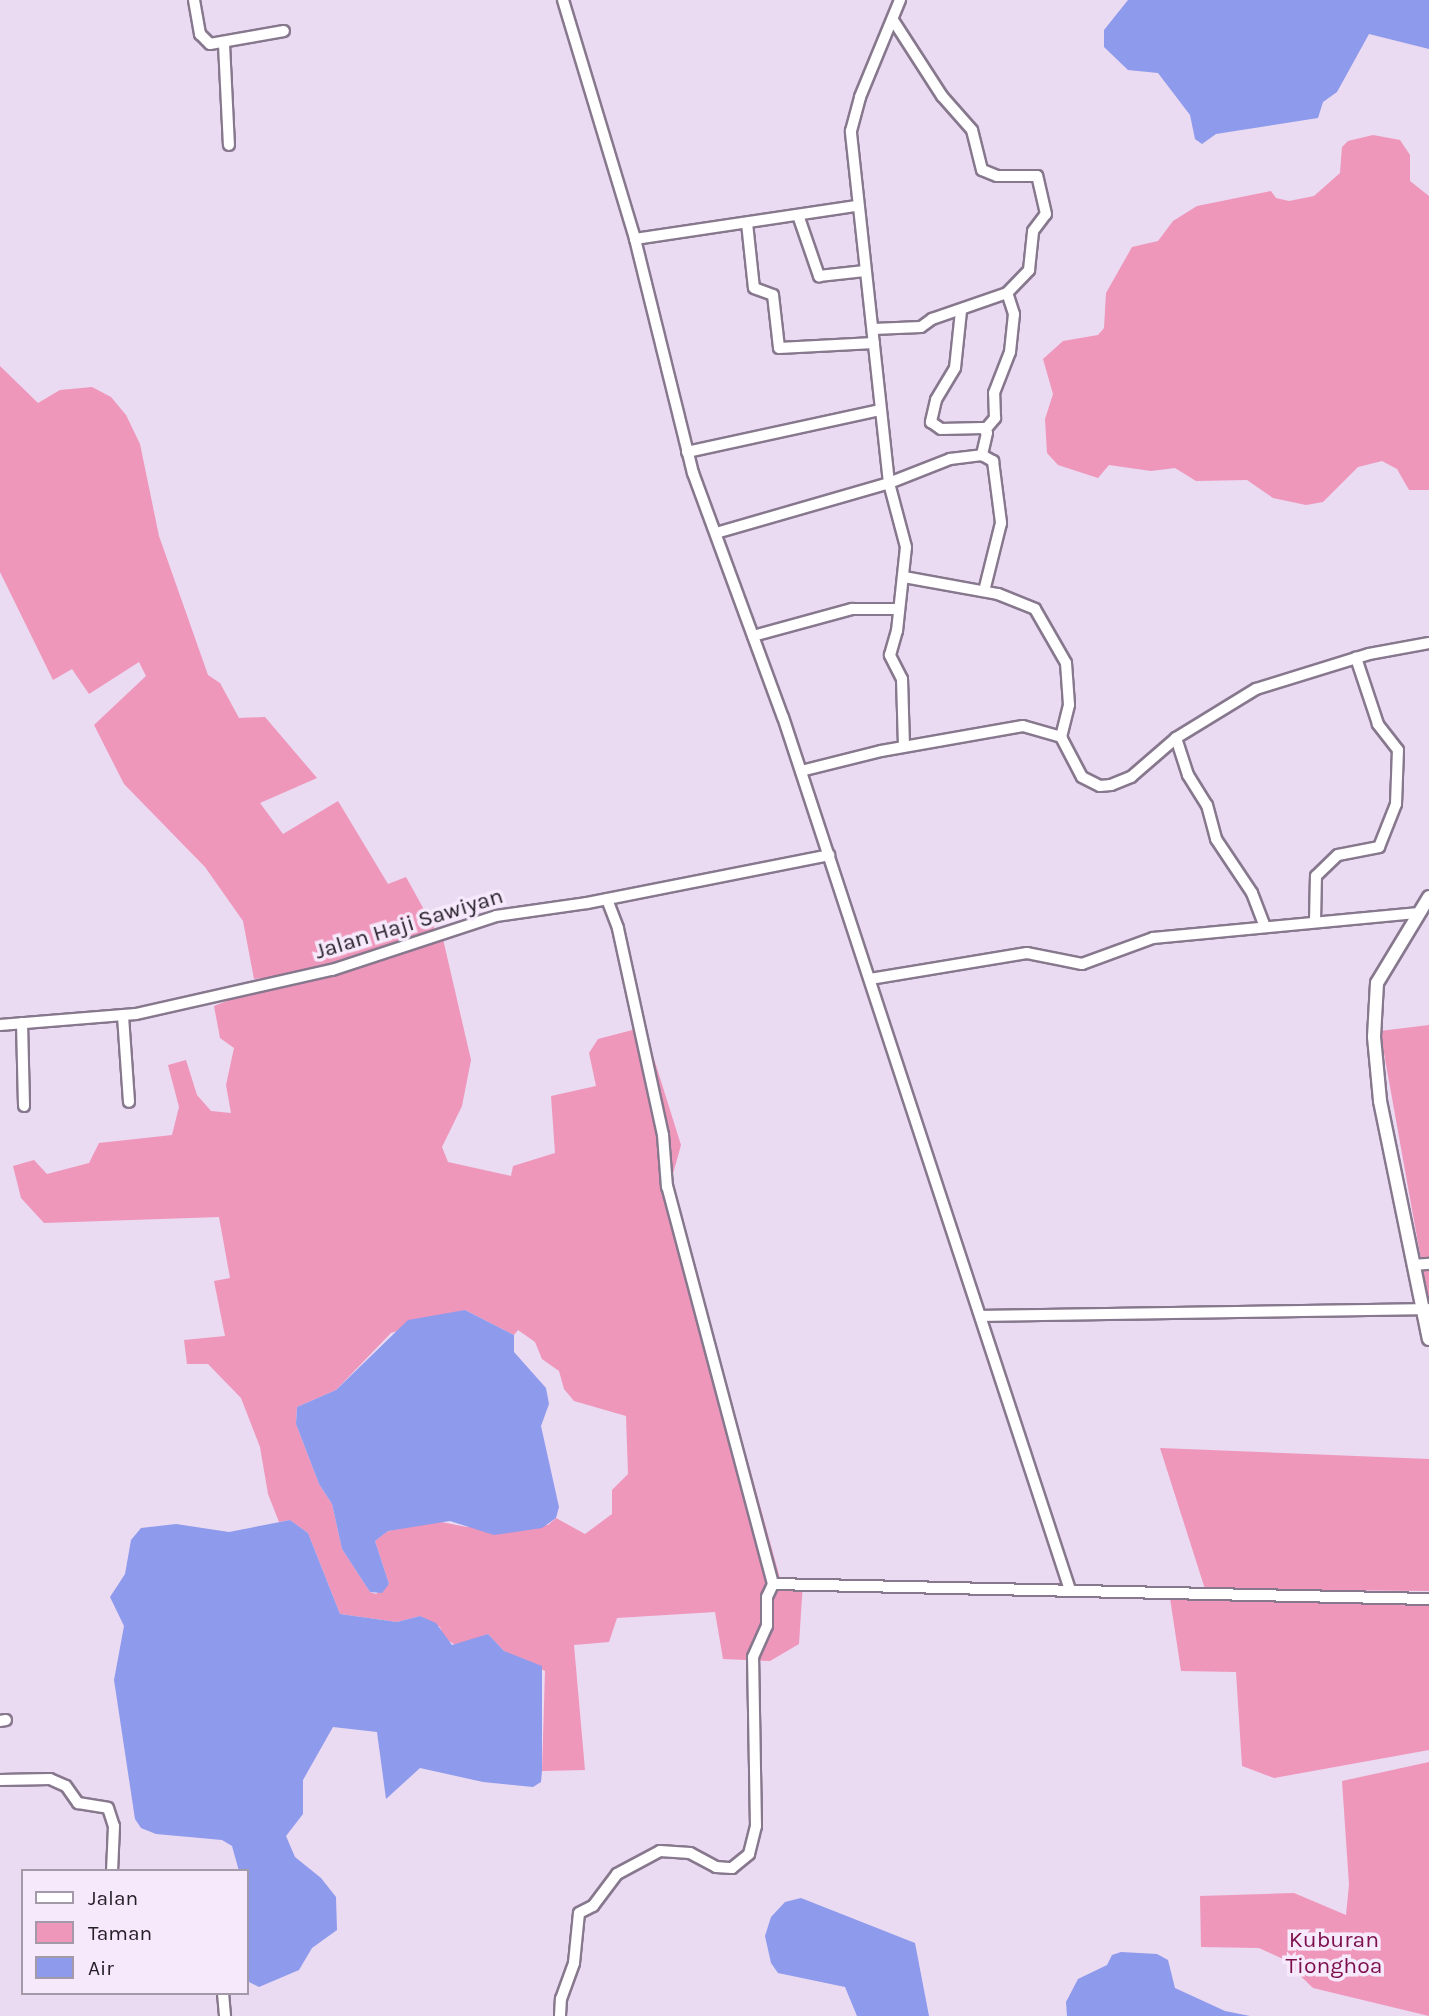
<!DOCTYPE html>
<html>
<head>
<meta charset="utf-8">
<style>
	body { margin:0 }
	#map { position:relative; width:1429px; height:2016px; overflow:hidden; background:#eadaf2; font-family:Karla,sans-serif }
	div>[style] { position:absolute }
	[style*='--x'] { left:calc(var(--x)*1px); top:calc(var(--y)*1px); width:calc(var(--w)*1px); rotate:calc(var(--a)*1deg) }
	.green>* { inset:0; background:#ef96bb }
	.water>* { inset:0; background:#8e9aec }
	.roads { filter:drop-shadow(2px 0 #87788e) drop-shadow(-2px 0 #87788e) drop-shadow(0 2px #87788e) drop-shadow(0 -2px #87788e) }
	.minor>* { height:10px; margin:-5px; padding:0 5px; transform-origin:5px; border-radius:5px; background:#fff }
	.tertiary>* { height:12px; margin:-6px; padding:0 6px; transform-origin:6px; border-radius:6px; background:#fff }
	span { translate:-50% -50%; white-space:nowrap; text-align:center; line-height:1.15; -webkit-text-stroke:7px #f6e9fc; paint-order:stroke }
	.street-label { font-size:23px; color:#262029 }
	.park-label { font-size:23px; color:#7d104c }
	.legend { position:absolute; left:21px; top:1869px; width:228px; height:126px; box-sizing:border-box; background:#f6e9fc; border:2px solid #a399a8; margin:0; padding:9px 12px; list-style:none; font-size:21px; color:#262029 }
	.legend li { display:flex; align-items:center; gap:14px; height:35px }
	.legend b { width:35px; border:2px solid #a399a8 }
</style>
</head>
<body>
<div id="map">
	<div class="green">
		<div style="clip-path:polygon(1373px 135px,1400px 140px,1410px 155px,1410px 181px,1429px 196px,1429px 490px,1409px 490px,1397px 469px,1382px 461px,1358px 467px,1323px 502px,1306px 505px,1273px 498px,1247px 480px,1196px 481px,1175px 468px,1151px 471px,1109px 465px,1098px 478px,1058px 465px,1047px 453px,1045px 419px,1053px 394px,1043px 359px,1063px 341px,1098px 335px,1104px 328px,1106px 293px,1132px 247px,1158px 241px,1173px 221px,1197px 206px,1271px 191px,1276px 198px,1289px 201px,1314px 196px,1340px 173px,1342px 147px,1348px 141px)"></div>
		<div style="clip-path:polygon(0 366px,38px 403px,60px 390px,92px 387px,111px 397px,126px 415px,140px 444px,159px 536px,208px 675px,220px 683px,239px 718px,265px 717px,317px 778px,260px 803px,283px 834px,338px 801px,388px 884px,406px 877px,437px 933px,319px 972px,254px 979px,243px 921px,205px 867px,124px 784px,94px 725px,146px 676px,139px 662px,89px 694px,72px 669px,53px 680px,0 572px)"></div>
		<div style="clip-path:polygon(evenodd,443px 939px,471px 1060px,462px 1106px,442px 1147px,448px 1162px,511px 1176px,513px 1166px,555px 1153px,551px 1096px,596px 1086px,589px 1053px,598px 1039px,644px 1027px,681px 1145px,671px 1181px,781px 1582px,803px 1582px,799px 1644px,770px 1661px,723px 1659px,715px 1612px,617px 1618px,609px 1642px,574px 1645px,585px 1770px,542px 1771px,545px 1671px,504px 1651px,488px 1634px,457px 1646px,444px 1638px,440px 1627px,420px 1616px,397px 1622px,340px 1614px,308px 1533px,290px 1520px,279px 1522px,268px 1494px,260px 1447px,241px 1398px,208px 1364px,187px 1364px,184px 1340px,225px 1336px,214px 1281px,230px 1278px,219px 1217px,44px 1223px,21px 1198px,13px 1166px,34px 1160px,47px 1174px,89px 1163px,99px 1143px,172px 1135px,179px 1107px,168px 1065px,186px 1060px,197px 1095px,211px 1111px,231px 1113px,226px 1085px,234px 1048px,220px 1038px,214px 1006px,260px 988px,324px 978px,443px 939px,465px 1310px,514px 1335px,518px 1330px,535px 1342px,542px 1359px,559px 1371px,564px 1389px,574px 1401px,626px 1416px,628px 1474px,612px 1490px,612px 1514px,585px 1534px,556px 1518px,548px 1525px,467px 1527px,436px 1521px,388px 1531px,375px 1541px,389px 1584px,376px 1594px,370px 1592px,342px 1549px,332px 1504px,319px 1484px,296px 1424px,297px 1407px,336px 1390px,391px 1333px,465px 1310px)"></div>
		<div style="clip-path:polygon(1429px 1025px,1429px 1304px,1380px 1031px)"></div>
		<div style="clip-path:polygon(1160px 1448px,1429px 1459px,1429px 1591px,1205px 1589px)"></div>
		<div style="clip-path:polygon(1170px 1598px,1429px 1606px,1429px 1750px,1274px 1778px,1242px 1766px,1236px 1672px,1181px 1671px)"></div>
		<div style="clip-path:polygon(1429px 1762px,1429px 2016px,1313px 1988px,1283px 1959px,1259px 1948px,1201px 1947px,1200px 1896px,1294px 1893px,1346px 1915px,1349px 1885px,1342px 1781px)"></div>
	</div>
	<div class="water">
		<div style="clip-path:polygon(1128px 0,1429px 0,1429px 49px,1369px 34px,1337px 92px,1323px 102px,1318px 118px,1216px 134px,1202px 144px,1195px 139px,1190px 115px,1158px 73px,1128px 70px,1104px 47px,1104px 30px)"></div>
		<div style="clip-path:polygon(465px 1310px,514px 1335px,514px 1352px,546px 1388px,549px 1404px,541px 1426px,559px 1507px,556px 1518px,542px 1528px,494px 1535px,450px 1521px,388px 1531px,375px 1541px,389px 1584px,382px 1593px,370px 1592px,342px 1549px,332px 1504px,319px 1484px,296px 1424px,297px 1407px,336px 1390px,408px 1320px)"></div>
		<div style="clip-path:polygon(290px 1520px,308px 1533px,340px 1614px,397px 1622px,420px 1616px,436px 1623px,452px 1645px,488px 1634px,504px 1651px,542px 1666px,542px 1771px,541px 1782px,533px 1787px,483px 1782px,420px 1768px,386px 1799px,377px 1732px,333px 1727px,303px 1780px,303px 1814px,286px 1836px,295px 1857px,321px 1878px,336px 1897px,337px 1930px,312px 1948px,299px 1970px,259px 1987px,247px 1981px,247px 1871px,239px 1871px,232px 1846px,222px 1840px,156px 1834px,141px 1828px,135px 1819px,114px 1680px,124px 1626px,110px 1597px,125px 1574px,131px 1540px,141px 1528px,176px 1524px,229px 1532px)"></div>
		<div style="clip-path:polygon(801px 1898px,915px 1943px,929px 2016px,857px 2016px,845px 1987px,778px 1973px,771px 1963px,765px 1936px,771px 1917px,785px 1902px)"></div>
		<div style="clip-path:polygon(1121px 1952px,1157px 1954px,1168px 1960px,1175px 1988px,1225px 2011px,1250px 2016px,1067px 2016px,1066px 2002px,1078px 1979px,1107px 1965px,1112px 1955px)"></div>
	</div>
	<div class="roads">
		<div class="minor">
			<div style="--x:194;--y:0;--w:35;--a:80"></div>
			<div style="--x:200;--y:34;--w:14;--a:45"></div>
			<div style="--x:210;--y:44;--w:75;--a:-10"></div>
			<div style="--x:563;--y:0;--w:250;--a:73.2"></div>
			<div style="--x:635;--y:239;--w:241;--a:76.1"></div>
			<div style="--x:693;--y:473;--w:260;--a:69.8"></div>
			<div style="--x:783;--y:717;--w:916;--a:71.8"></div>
			<div style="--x:224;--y:44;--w:101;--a:87.2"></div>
			<div style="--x:798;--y:215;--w:65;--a:71"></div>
			<div style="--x:819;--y:276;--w:46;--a:-6.2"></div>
			<div style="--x:747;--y:223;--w:65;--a:83.9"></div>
			<div style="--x:754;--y:288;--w:20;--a:20"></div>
			<div style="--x:773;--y:295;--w:53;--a:83.5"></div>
			<div style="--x:779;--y:348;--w:95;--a:-3"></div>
			<div style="--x:635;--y:239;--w:224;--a:-8.5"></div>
			<div style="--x:961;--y:311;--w:57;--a:96"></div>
			<div style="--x:955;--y:368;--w:37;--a:121"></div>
			<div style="--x:936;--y:400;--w:23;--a:103"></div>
			<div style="--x:931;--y:422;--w:12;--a:35"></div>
			<div style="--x:941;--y:429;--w:42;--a:-1.4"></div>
			<div style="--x:983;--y:428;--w:6;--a:51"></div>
			<div style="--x:987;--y:433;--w:23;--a:103"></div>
			<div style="--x:873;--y:329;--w:48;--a:-2.4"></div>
			<div style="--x:921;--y:327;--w:14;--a:-36"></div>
			<div style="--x:932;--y:319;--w:79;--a:-19.1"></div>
			<div style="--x:1007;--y:293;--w:32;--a:-46"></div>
			<div style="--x:1029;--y:270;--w:39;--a:-84"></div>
			<div style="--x:1033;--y:231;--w:21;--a:-53"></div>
			<div style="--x:1046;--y:214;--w:39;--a:-103"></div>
			<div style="--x:1037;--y:176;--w:40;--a:180"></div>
			<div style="--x:997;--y:176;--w:16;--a:-158"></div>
			<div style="--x:982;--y:170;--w:41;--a:-104"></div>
			<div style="--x:972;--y:130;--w:45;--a:-131.4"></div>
			<div style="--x:942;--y:96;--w:90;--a:-122.8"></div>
			<div style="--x:985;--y:430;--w:16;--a:-50"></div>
			<div style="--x:995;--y:418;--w:25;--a:-92"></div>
			<div style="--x:994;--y:393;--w:44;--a:-68.7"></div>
			<div style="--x:1010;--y:352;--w:38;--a:-84"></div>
			<div style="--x:1014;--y:314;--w:22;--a:-108"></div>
			<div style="--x:687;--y:452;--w:197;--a:-12.3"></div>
			<div style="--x:716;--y:533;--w:180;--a:-16.1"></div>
			<div style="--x:889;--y:483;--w:354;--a:-96.2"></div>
			<div style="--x:851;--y:131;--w:35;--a:-75"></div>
			<div style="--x:860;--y:97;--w:105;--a:-67.6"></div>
			<div style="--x:904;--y:577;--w:96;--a:10.3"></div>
			<div style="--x:998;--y:594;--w:40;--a:22"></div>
			<div style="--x:1035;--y:609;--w:62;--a:60.1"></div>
			<div style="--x:1066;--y:663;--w:42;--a:85.9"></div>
			<div style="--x:1069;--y:705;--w:33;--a:104"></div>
			<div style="--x:753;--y:636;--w:103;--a:-15.3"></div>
			<div style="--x:852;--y:609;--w:47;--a:0"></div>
			<div style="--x:1176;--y:738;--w:39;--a:72"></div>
			<div style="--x:1188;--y:775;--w:36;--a:58"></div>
			<div style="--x:1207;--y:805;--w:35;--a:75"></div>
			<div style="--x:1216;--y:839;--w:65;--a:56.3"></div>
			<div style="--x:1252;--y:893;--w:36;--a:69"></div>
			<div style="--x:904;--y:746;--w:67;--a:-91.7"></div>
			<div style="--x:902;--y:679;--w:27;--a:-117"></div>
			<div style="--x:890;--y:655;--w:25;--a:-74"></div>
			<div style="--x:897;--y:631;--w:84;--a:-83.9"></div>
			<div style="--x:906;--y:547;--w:66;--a:-104.9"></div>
			<div style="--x:889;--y:483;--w:66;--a:-21.5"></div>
			<div style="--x:950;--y:459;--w:32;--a:-7"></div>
			<div style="--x:982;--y:455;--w:13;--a:29"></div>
			<div style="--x:993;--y:461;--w:63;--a:82.6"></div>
			<div style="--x:1001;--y:523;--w:70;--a:104"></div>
			<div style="--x:801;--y:771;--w:82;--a:-14"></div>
			<div style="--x:881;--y:751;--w:144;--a:-10"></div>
			<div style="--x:1023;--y:726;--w:40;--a:16"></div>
			<div style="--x:1061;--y:737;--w:45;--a:62.3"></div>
			<div style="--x:1082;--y:777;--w:20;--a:27"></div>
			<div style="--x:1100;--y:786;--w:11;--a:-5"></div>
			<div style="--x:1111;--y:785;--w:22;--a:-22"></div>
			<div style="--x:1131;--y:777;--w:60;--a:-40.9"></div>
			<div style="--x:1176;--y:738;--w:94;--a:-31.5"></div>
			<div style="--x:1256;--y:689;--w:118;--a:-17.2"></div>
			<div style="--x:1369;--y:654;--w:61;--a:-10.4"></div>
			<div style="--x:1315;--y:922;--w:46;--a:-88.8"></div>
			<div style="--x:1316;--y:876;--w:30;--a:-44"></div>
			<div style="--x:1338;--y:855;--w:42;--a:-11"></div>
			<div style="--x:1379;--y:847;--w:46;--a:-68.4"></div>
			<div style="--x:1396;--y:804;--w:54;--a:-87.9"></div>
			<div style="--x:1398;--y:750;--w:33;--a:-128"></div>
			<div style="--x:1378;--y:724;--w:70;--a:-108.4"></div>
			<div style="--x:870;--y:979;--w:159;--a:-9.4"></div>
			<div style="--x:1027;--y:953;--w:56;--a:11.3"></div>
			<div style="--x:1082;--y:964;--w:76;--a:-20.1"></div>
			<div style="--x:1153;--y:938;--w:267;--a:-5.4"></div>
			<div style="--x:123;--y:1016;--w:86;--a:86"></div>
			<div style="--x:22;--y:1023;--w:83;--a:88.6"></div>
			<div style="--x:0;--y:1025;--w:136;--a:-4.6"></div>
			<div style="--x:136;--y:1014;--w:201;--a:-12.7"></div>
			<div style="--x:332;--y:970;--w:173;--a:-18.2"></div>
			<div style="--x:496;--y:916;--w:92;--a:-8.1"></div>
			<div style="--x:587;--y:903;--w:247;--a:-11.2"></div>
			<div style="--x:1413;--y:1265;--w:16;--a:-4"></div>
			<div style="--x:982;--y:1316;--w:446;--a:-0.9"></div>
			<div style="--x:773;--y:1584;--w:656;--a:1.31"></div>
			<div style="--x:0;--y:1721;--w:6;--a:-9"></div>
			<div style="--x:0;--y:1780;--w:50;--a:-1.1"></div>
			<div style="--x:50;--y:1779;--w:17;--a:24"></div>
			<div style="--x:66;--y:1786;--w:21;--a:55"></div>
			<div style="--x:78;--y:1803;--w:30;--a:9"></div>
			<div style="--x:108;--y:1808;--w:19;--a:72"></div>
			<div style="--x:114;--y:1826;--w:45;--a:92.5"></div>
			<div style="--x:223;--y:1993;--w:23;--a:85"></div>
			<div style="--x:560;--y:2016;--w:17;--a:-87"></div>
			<div style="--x:561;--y:1999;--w:38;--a:-70"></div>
			<div style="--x:574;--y:1963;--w:50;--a:-84.3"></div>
			<div style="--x:579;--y:1913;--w:16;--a:-27"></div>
			<div style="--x:593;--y:1906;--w:40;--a:-53"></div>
			<div style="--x:617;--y:1874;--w:49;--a:-28.1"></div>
			<div style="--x:660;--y:1851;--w:30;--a:4"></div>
			<div style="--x:690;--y:1853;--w:30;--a:28"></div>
			<div style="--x:716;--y:1867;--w:16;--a:4"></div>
			<div style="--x:732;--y:1868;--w:22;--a:-39"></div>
			<div style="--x:749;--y:1854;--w:29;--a:-76"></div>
			<div style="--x:756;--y:1826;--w:169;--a:-91"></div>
			<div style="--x:753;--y:1657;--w:34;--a:-66"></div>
			<div style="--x:767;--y:1626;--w:29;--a:-90"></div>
			<div style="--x:767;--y:1597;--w:14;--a:-65"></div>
			<div style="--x:773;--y:1584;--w:411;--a:-104.9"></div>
			<div style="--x:667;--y:1187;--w:52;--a:-94.4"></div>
			<div style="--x:663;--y:1135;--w:212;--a:-102.3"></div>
			<div style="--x:618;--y:928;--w:31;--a:-111"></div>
		</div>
		<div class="tertiary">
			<div style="--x:1429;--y:897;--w:100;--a:121.2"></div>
			<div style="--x:1377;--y:983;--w:54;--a:93.2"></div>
			<div style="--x:1374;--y:1037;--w:64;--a:84.6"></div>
			<div style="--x:1380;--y:1101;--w:243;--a:78.4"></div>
		</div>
	</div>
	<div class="street-label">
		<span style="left:409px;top:924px;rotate:-17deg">Jalan Haji Sawiyan</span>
	</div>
	<div class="park-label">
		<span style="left:1334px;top:1953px">Kuburan<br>Tionghoa</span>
	</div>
	<ul class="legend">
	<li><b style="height:9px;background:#fff"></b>Jalan</li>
	<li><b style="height:19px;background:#ef96bb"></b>Taman</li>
	<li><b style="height:19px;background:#8e9aec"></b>Air</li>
	</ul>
</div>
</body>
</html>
